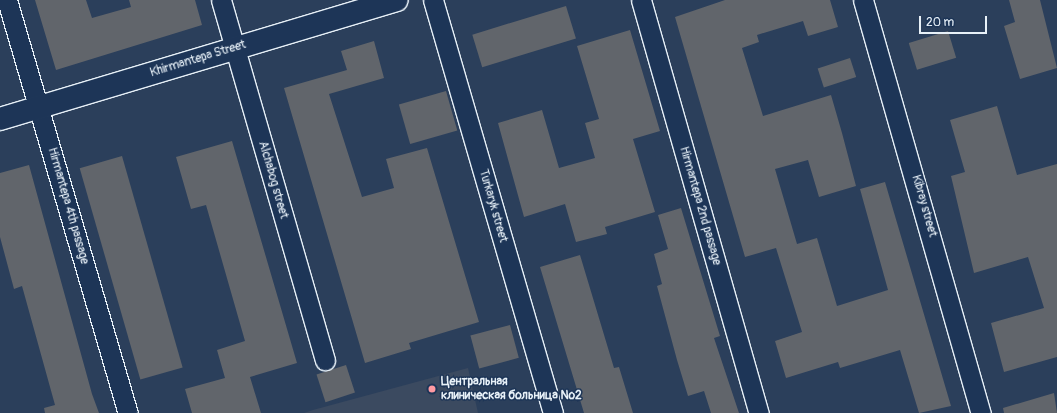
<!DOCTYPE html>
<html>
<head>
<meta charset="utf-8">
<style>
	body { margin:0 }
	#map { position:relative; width:1057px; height:413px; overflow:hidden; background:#2b3f5b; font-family:Pangolin,sans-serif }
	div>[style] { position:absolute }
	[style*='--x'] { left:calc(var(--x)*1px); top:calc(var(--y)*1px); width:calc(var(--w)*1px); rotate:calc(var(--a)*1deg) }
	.built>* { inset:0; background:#3b4a60 }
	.building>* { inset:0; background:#61656b; transform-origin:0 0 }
	.roads { filter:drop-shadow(1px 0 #e8f1f8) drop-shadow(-1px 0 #e8f1f8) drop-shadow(0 1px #e8f1f8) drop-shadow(0 -1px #e8f1f8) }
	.street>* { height:19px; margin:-9.5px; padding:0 9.5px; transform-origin:9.5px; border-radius:9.5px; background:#1d3557 }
	.secondary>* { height:22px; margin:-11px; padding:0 11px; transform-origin:11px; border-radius:11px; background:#1d3557 }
	.dots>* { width:11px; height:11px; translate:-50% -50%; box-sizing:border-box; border:2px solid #1d3557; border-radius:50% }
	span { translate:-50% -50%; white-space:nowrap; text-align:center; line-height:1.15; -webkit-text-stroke:3px #1d3557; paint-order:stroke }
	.street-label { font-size:12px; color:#e8f1f8 }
	.poi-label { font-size:12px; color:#e8f1f8; font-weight:700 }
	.left { translate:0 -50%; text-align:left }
	.scale { position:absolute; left:919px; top:16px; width:68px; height:18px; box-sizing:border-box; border:2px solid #e8f1f8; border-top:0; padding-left:5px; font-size:12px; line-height:14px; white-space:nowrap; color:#e8f1f8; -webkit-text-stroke:3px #1d3557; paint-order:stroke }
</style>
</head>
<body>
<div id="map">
	<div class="built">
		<div style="clip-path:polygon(468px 368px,478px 413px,304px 413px,313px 410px)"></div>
	</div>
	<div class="building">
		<div style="clip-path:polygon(35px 0,86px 0,92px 18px,131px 7px,129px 0,195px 0,202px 25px,56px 70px)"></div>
		<div style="clip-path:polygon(725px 0,830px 0,838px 27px,808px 36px,803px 21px,757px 35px,759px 42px,742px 48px,763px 116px,831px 95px,842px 133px,856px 186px,819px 197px,808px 160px,775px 169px,797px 244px,817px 238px,837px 306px,888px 290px,860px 189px,885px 182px,951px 406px,919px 413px,900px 350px,840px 368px,838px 362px,786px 378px,775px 341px,802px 332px,776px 248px,745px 257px,675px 17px)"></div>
		<div style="clip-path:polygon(1009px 0,1040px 0,1057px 68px,1020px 79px,1004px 26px,1015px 22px)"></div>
		<div style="left:566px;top:6px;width:34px;height:98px;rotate:73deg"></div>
		<div style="clip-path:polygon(630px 30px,660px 131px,633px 139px,655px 212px,605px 227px,607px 234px,576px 242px,565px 204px,524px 217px,498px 123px,542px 110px,559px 168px,595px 158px,585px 123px,599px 119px,577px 46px)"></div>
		<div style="left:948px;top:31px;width:28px;height:41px;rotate:73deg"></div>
		<div style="clip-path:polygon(374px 41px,384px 78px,329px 94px,362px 197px,394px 188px,386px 159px,427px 148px,479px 322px,409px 343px,411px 349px,365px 363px,284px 88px,347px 70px,341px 51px)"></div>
		<div style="left:850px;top:58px;width:20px;height:34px;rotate:72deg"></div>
		<div style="left:446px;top:91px;width:41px;height:49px;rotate:74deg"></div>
		<div style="clip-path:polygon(997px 106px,1017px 175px,1057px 164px,1057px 357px,1004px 372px,991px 323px,1044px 308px,1028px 257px,974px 273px,951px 176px,965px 172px,950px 120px)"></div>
		<div style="clip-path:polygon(232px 141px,297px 363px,250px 377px,261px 413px,192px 413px,185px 389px,225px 378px,217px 350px,245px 341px,206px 205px,191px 209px,176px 157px)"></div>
		<div style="left:122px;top:156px;width:220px;height:44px;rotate:74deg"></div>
		<div style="clip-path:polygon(29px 165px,92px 394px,99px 413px,45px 413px,44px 408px,55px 405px,22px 286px,14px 289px,0 237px,0 173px)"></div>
		<div style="clip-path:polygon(681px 208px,720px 336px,714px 338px,739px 413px,711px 413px,704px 391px,688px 396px,677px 360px,657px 286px,662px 284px,654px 254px,668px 249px,658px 215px)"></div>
		<div style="clip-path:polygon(580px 255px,614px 368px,619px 367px,633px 413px,584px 413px,540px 267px)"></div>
		<div style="left:510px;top:325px;width:34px;height:41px;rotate:75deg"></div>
		<div style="left:346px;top:365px;width:29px;height:31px;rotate:72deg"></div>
		<div style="clip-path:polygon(1054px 393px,1057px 413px,1004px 413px,1003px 408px)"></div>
	</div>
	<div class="roads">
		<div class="street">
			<div style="--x:7;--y:0;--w:430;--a:73.7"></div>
			<div style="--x:221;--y:0;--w:375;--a:73.9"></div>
			<div style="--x:433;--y:0;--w:430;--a:73.8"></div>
			<div style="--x:641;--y:0;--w:430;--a:74.1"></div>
			<div style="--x:863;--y:0;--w:430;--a:74.1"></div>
		</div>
		<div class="secondary">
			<div style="--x:0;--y:119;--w:414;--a:-16.7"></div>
		</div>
	</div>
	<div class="dots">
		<div style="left:432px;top:389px;background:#ff9aa2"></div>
	</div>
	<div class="street-label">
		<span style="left:198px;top:59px;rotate:-17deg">Khirmаntepa Street</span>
		<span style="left:273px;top:180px;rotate:74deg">Alchabog street</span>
		<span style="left:68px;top:206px;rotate:74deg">Hirmantepa 4th passage</span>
		<span style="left:493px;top:206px;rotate:74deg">Turkaryk street</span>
		<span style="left:700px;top:206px;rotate:74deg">Hirmantepa 2nd passage</span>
		<span style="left:924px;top:206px;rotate:74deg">Kibray street</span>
	</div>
	<div class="poi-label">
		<span class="left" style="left:441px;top:389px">Центральная<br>клиническая больница №2</span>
	</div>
	<div class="scale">20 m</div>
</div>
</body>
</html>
